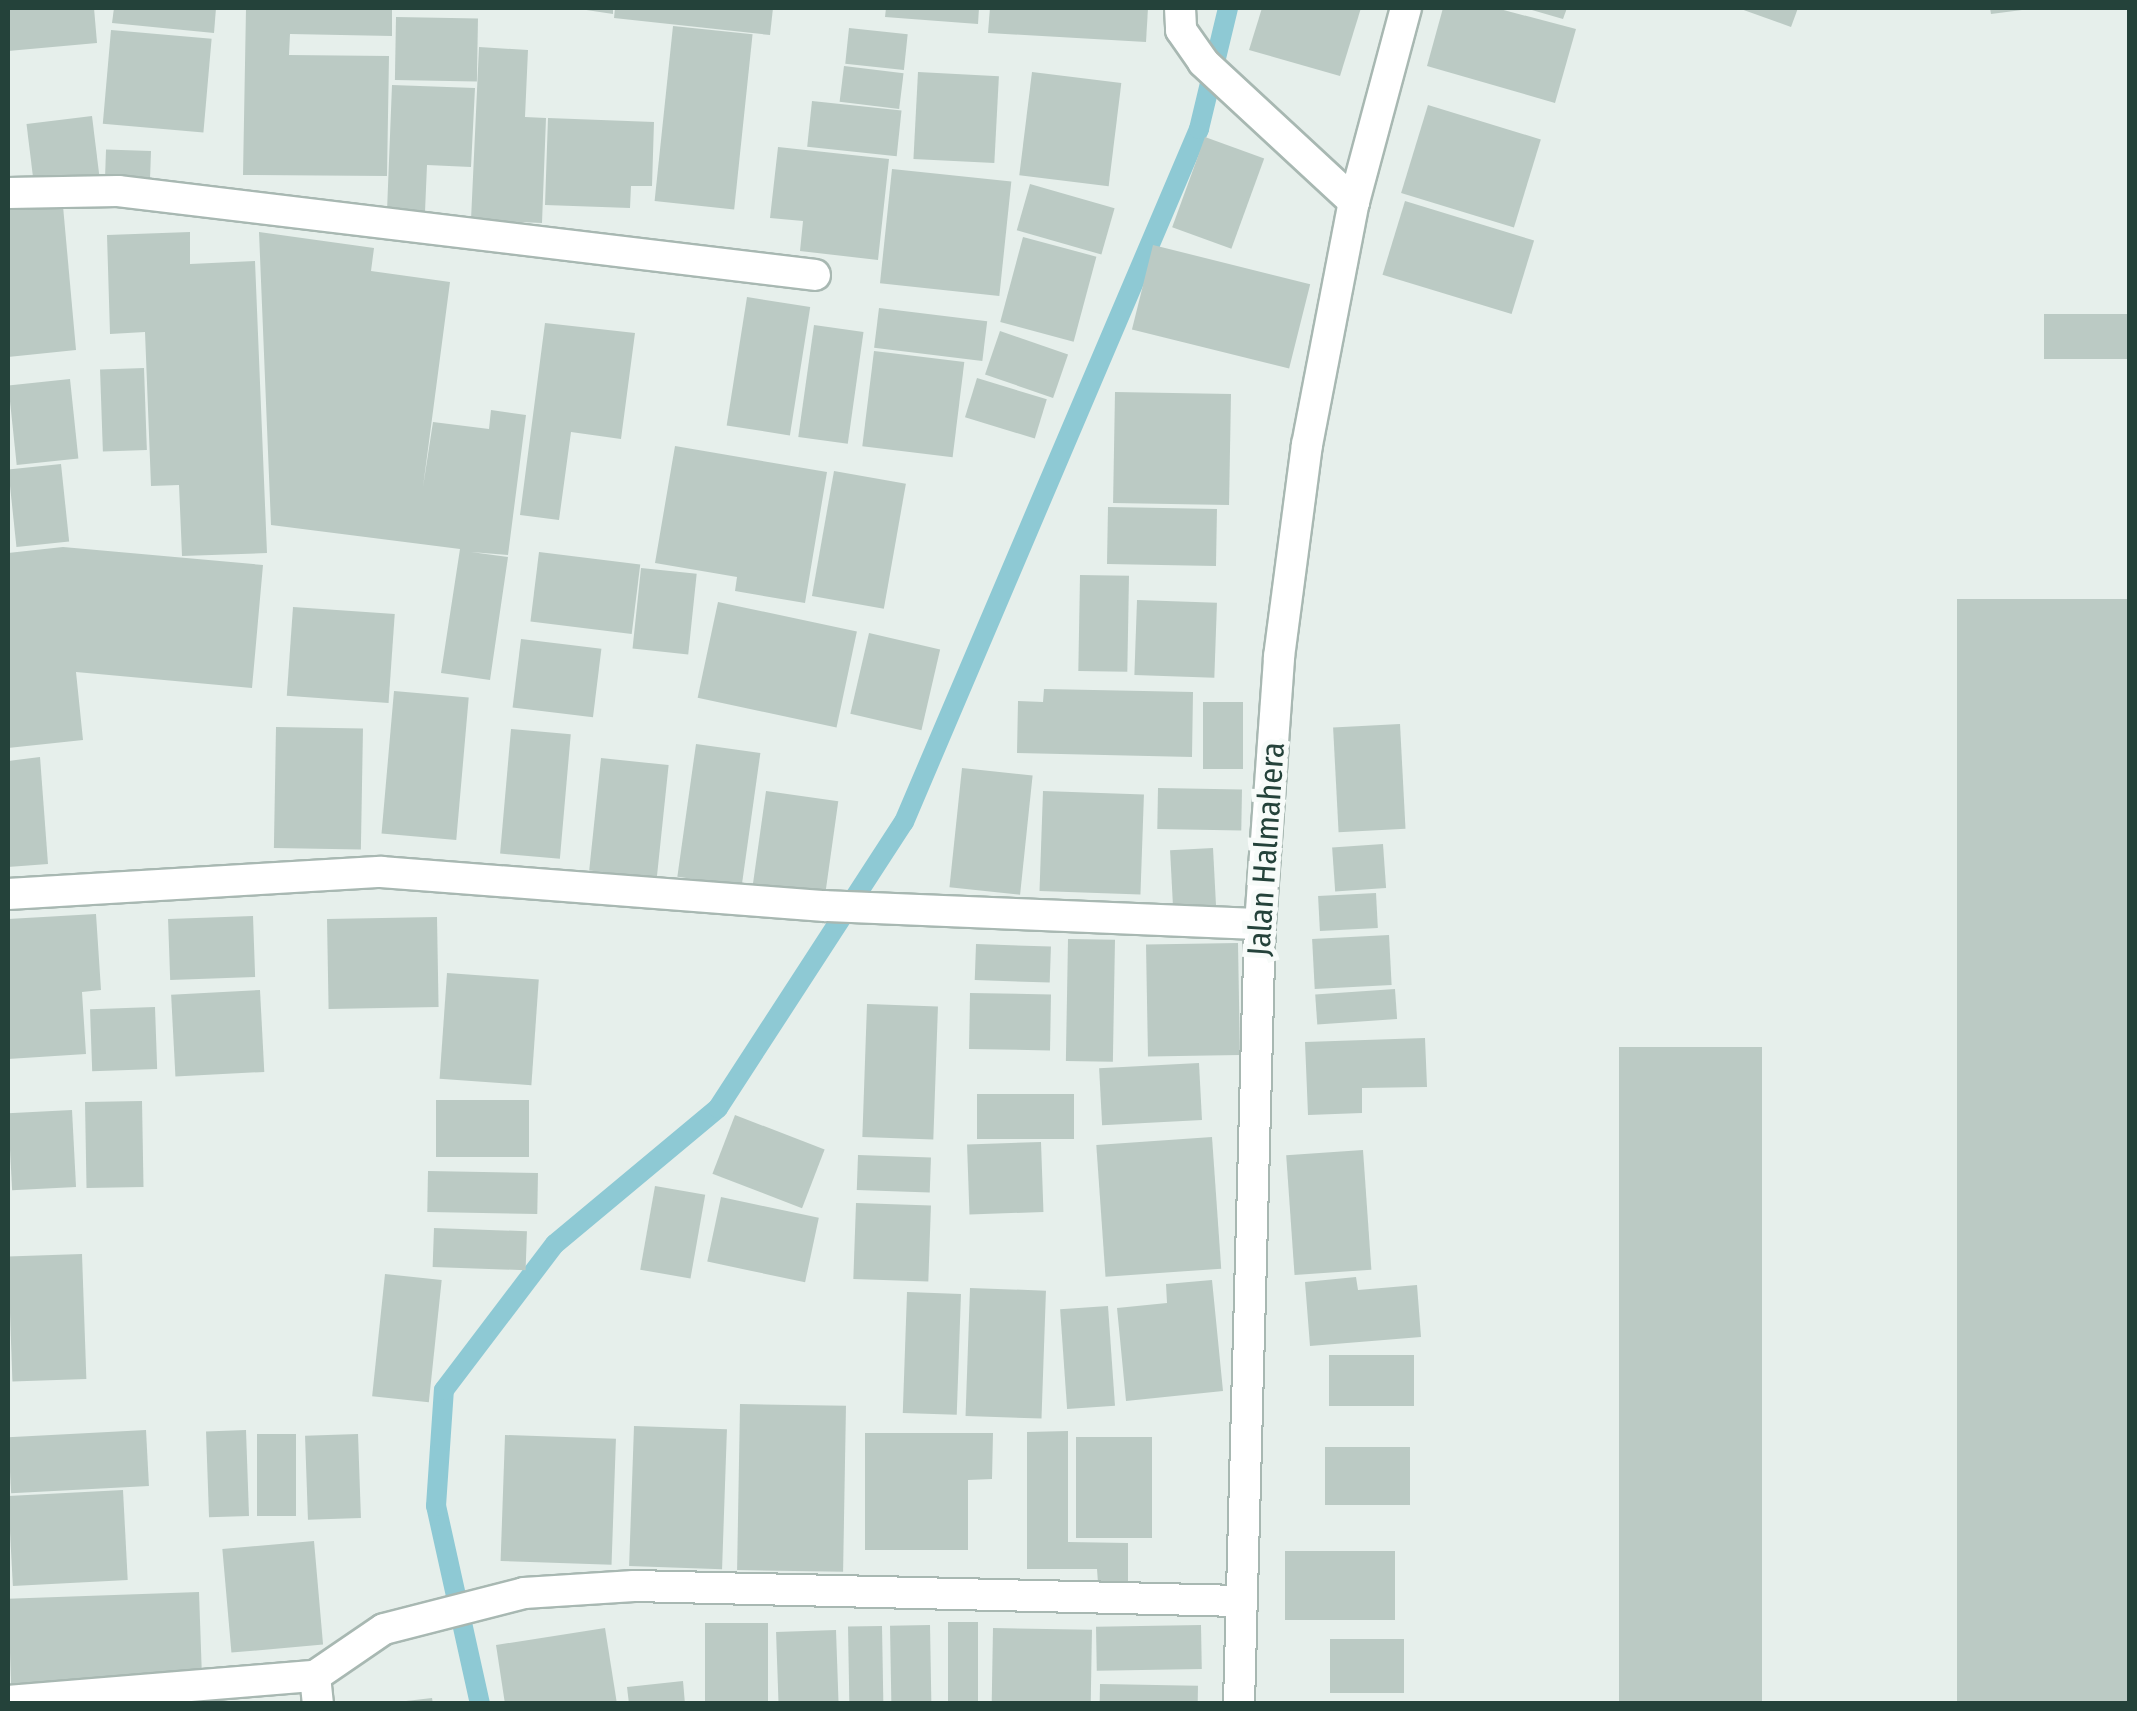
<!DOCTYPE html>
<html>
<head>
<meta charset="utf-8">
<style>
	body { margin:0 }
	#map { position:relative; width:2137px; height:1711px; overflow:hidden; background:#e6efeb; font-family:"Fira Sans Condensed",sans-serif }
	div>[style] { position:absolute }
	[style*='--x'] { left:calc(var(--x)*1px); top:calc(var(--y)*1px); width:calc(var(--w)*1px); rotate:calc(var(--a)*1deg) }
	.stream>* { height:20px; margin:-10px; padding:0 10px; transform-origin:10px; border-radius:10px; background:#8ec9d4 }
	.building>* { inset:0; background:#bbcac4; transform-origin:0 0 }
	.roads { filter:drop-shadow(2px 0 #a8b8b2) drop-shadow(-2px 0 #a8b8b2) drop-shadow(0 2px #a8b8b2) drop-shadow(0 -2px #a8b8b2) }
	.minor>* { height:30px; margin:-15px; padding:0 15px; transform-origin:15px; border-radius:15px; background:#fff }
	.secondary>* { height:30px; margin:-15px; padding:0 15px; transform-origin:15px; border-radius:15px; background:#fff }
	span { translate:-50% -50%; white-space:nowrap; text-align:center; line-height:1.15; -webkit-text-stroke:10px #f7fbf9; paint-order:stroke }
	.street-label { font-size:32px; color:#24423a }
	.frame { position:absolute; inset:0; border:10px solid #24423a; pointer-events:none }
</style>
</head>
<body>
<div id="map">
	<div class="stream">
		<div style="--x:480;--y:1704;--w:203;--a:-102.5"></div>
		<div style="--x:436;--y:1506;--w:116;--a:-86.1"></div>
		<div style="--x:444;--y:1390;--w:183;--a:-52.8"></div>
		<div style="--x:555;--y:1244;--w:212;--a:-39.8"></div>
		<div style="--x:718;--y:1108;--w:341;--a:-57"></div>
		<div style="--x:904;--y:822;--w:753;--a:-66.94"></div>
		<div style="--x:1199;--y:129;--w:124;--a:-76.5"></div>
	</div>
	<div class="building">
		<div style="clip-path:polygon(8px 8px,94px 8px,97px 43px,8px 51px)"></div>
		<div style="clip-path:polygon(114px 8px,216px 8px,214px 33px,112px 23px)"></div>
		<div style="clip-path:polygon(246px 8px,392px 8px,392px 36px,290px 34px,289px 55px,389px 56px,387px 176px,243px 175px)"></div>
		<div style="clip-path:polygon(573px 8px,613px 8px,613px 14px)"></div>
		<div style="clip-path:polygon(615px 8px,773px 8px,770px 35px,614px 18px)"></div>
		<div style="clip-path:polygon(886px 8px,979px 8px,978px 24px,885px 17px)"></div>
		<div style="clip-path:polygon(990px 8px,1148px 8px,1146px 42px,988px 33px)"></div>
		<div style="clip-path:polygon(1262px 8px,1361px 8px,1340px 76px,1249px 50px)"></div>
		<div style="clip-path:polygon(1443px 8px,1496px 8px,1576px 29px,1555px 103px,1427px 66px)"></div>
		<div style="clip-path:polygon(1525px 8px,1567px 8px,1563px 19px)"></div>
		<div style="clip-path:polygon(1738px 8px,1798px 8px,1791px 27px)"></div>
		<div style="clip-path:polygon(1990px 8px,2021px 8px,2022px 10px,1991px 14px)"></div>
		<div style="left:396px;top:17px;width:82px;height:63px;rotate:1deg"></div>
		<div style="left:673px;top:26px;width:80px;height:176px;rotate:6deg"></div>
		<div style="left:849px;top:28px;width:59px;height:36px;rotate:6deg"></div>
		<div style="left:111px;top:30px;width:101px;height:94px;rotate:5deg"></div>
		<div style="clip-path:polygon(479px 47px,528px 50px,525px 117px,546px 118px,542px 223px,471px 220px)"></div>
		<div style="left:844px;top:66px;width:60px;height:36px;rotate:7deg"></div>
		<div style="left:918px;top:72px;width:81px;height:87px;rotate:3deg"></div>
		<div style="left:1032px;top:72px;width:90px;height:104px;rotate:7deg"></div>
		<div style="clip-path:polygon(392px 85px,475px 88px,471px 167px,427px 165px,425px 212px,387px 211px)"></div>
		<div style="left:812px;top:101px;width:90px;height:46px;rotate:6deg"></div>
		<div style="left:1428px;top:105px;width:118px;height:92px;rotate:17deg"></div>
		<div style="left:92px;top:116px;width:61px;height:66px;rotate:83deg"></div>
		<div style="clip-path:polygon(548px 118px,654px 122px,652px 186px,631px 186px,630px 208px,545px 205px)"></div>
		<div style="left:1205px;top:137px;width:63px;height:96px;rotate:20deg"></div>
		<div style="clip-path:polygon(778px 147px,889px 159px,878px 260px,800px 251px,803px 221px,770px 218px)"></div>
		<div style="left:151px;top:151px;width:30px;height:45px;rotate:92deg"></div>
		<div style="left:892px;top:169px;width:120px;height:115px;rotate:6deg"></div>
		<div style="left:1030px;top:184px;width:88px;height:48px;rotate:16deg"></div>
		<div style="clip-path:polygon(62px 195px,76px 350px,8px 357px,8px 200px)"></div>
		<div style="left:1405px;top:201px;width:135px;height:77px;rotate:17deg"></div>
		<div style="clip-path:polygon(190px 232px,190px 264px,255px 261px,267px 553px,182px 556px,179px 485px,151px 486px,145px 332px,110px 334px,107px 235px)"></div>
		<div style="clip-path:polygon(259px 232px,374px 248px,371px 271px,450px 282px,423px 487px,433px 422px,489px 429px,491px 410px,526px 415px,508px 555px,471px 552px,508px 557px,490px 680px,441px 673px,460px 549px,271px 525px)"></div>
		<div style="left:1023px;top:237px;width:76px;height:88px;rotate:15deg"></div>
		<div style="left:1153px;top:245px;width:162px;height:87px;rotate:14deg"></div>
		<div style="left:747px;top:297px;width:64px;height:130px;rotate:9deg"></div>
		<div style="left:879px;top:308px;width:109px;height:40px;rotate:7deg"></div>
		<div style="left:2130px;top:314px;width:45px;height:86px;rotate:90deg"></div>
		<div style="clip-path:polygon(545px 323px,635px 333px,621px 439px,571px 432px,559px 520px,520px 515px)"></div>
		<div style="left:814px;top:325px;width:50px;height:113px;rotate:8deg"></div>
		<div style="left:1000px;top:331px;width:72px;height:46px;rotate:19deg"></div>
		<div style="left:874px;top:351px;width:91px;height:96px;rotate:7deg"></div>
		<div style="left:144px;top:368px;width:82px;height:44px;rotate:88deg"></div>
		<div style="left:977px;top:378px;width:73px;height:41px;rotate:17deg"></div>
		<div style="left:70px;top:379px;width:80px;height:62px;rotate:84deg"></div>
		<div style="left:1115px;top:392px;width:116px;height:111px;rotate:1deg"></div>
		<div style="clip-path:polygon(675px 446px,827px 472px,805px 603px,735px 591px,737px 577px,655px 563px)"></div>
		<div style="left:61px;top:464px;width:78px;height:53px;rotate:84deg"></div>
		<div style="left:834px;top:471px;width:73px;height:127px;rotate:10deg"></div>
		<div style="left:1108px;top:507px;width:109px;height:57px;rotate:1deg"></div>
		<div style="clip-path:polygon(63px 547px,263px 565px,252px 688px,76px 672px,83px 740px,8px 748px,8px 553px)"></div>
		<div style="left:539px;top:552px;width:102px;height:70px;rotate:7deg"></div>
		<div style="left:641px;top:568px;width:56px;height:81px;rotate:6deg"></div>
		<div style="left:1080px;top:575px;width:49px;height:96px;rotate:1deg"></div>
		<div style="left:2130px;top:599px;width:1105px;height:173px;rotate:90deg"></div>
		<div style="left:1137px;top:600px;width:80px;height:75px;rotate:2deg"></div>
		<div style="left:718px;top:602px;width:142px;height:98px;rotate:12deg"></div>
		<div style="left:293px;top:607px;width:102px;height:89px;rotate:4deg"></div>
		<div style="left:869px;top:633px;width:73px;height:83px;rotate:13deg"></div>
		<div style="left:521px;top:639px;width:81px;height:69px;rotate:7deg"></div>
		<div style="clip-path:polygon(1044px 689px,1193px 692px,1192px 757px,1017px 753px,1018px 701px,1043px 702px)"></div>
		<div style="left:394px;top:691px;width:75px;height:143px;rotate:5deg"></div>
		<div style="left:1243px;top:702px;width:67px;height:40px;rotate:90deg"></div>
		<div style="left:1400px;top:724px;width:105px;height:67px;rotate:87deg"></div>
		<div style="left:276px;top:727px;width:87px;height:121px;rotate:1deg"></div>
		<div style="left:511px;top:729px;width:60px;height:125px;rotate:5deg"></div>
		<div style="left:696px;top:744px;width:65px;height:134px;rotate:8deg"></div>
		<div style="clip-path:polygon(40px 757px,48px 864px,8px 867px,8px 761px)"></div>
		<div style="left:601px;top:758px;width:68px;height:113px;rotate:6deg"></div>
		<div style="left:962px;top:768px;width:71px;height:120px;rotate:6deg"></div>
		<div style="left:1158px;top:788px;width:84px;height:41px;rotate:1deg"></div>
		<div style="left:766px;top:791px;width:73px;height:97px;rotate:8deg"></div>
		<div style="left:1043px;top:791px;width:101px;height:100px;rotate:2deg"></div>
		<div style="left:1383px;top:844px;width:44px;height:51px;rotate:86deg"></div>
		<div style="left:1213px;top:848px;width:61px;height:43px;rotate:87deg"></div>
		<div style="left:1376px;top:893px;width:35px;height:58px;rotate:87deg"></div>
		<div style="clip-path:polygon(96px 914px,101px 990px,82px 992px,86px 1054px,8px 1059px,8px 919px)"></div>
		<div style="left:253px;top:916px;width:61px;height:85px;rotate:88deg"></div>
		<div style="left:437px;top:917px;width:90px;height:110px;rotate:89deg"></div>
		<div style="left:1389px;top:935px;width:50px;height:77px;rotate:87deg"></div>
		<div style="left:1068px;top:939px;width:47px;height:122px;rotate:1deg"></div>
		<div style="left:1238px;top:943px;width:112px;height:92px;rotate:89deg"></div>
		<div style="left:976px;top:944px;width:75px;height:36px;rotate:2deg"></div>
		<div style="left:447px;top:973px;width:92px;height:106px;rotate:4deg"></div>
		<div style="left:1395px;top:989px;width:30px;height:80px;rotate:86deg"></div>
		<div style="left:260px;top:990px;width:82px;height:89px;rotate:87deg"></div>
		<div style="left:970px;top:993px;width:81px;height:56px;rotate:1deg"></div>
		<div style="left:867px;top:1004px;width:71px;height:133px;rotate:2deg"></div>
		<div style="left:155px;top:1007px;width:62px;height:65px;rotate:88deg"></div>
		<div style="clip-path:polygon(1425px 1038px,1427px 1087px,1362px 1088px,1362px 1113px,1308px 1115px,1305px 1042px)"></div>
		<div style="left:1762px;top:1047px;width:657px;height:143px;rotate:90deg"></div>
		<div style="left:1199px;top:1063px;width:57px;height:100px;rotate:87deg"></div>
		<div style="left:1074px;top:1094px;width:45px;height:97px;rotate:90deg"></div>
		<div style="left:529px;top:1100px;width:57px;height:93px;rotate:90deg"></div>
		<div style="left:142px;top:1101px;width:86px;height:57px;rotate:89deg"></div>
		<div style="left:72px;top:1110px;width:77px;height:64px;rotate:87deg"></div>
		<div style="left:735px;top:1115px;width:96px;height:63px;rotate:21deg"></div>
		<div style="left:1212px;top:1137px;width:132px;height:116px;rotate:86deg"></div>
		<div style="left:1041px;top:1142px;width:70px;height:74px;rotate:88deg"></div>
		<div style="left:1363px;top:1150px;width:120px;height:77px;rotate:86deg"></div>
		<div style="left:858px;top:1155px;width:73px;height:35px;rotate:2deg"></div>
		<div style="left:428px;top:1171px;width:110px;height:41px;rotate:1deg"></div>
		<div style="left:655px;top:1186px;width:51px;height:85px;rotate:10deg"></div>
		<div style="left:721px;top:1197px;width:100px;height:66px;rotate:12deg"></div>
		<div style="left:856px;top:1203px;width:75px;height:76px;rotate:2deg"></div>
		<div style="left:434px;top:1228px;width:93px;height:39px;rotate:2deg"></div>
		<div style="left:82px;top:1254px;width:125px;height:74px;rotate:88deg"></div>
		<div style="left:385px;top:1274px;width:57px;height:123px;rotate:6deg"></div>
		<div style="clip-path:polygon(1356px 1277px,1358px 1290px,1417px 1285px,1421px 1337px,1310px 1346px,1305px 1282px)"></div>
		<div style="clip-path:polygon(1212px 1280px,1223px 1391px,1126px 1401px,1117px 1308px,1167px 1303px,1166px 1284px)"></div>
		<div style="left:970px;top:1288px;width:76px;height:128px;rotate:2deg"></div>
		<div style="left:907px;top:1292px;width:54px;height:121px;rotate:2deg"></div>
		<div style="left:1108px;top:1306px;width:100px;height:48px;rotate:86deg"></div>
		<div style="left:1329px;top:1355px;width:85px;height:51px"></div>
		<div style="left:740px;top:1404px;width:106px;height:166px;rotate:1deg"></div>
		<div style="left:634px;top:1426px;width:93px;height:140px;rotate:2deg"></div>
		<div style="left:146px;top:1430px;width:56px;height:138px;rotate:87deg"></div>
		<div style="left:246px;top:1430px;width:86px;height:40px;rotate:88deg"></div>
		<div style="clip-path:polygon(1068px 1431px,1068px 1542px,1128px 1543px,1128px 1583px,1098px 1583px,1097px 1569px,1027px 1569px,1027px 1432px)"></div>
		<div style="clip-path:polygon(865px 1433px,993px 1433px,992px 1479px,968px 1480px,968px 1550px,865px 1550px)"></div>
		<div style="left:257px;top:1434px;width:39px;height:82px"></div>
		<div style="left:358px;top:1434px;width:84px;height:53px;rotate:88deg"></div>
		<div style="left:505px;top:1435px;width:111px;height:126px;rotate:2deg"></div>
		<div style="left:1076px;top:1437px;width:76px;height:101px"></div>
		<div style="left:1410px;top:1447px;width:58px;height:85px;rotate:90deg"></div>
		<div style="left:123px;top:1490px;width:90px;height:115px;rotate:87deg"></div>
		<div style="left:314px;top:1541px;width:104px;height:92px;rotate:85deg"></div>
		<div style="left:1395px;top:1551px;width:69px;height:110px;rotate:90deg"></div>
		<div style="left:199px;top:1592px;width:91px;height:191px;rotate:88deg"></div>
		<div style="left:948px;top:1622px;width:30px;height:82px"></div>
		<div style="left:705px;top:1623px;width:63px;height:81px"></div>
		<div style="left:930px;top:1625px;width:79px;height:40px;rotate:89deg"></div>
		<div style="left:1201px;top:1625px;width:44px;height:105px;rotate:89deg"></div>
		<div style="left:882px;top:1626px;width:78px;height:34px;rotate:89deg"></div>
		<div style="clip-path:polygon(605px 1628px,617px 1704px,505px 1704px,496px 1645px)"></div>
		<div style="left:993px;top:1628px;width:99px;height:76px;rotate:1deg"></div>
		<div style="left:836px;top:1630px;width:74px;height:60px;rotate:88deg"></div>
		<div style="left:1404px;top:1639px;width:54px;height:74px;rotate:90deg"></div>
		<div style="clip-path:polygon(683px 1681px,685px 1704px,629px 1704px,627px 1687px)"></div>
		<div style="left:1100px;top:1684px;width:98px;height:20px;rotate:1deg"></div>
		<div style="clip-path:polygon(432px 1698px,433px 1704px,406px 1704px,406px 1701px)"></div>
	</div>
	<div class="roads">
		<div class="minor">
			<div style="--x:1180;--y:8;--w:22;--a:87"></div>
			<div style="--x:1181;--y:30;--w:39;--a:55"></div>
			<div style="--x:1203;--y:62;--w:206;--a:42.8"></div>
			<div style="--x:8;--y:193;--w:110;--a:-1"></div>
			<div style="--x:118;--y:191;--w:702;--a:6.87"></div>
			<div style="--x:8;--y:894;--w:374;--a:-3.4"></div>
			<div style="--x:381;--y:872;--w:445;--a:4.4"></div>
			<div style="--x:825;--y:906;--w:435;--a:2.4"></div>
			<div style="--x:315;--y:1676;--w:83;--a:-34.3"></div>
			<div style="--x:384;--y:1629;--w:145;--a:-14.4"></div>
			<div style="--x:524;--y:1593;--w:110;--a:-3.6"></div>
			<div style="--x:634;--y:1586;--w:605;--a:1.42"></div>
			<div style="--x:8;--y:1701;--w:308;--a:-4.7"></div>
			<div style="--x:315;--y:1676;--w:28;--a:84"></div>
		</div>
		<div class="secondary">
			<div style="--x:1239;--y:1704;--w:780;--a:-88.46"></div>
			<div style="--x:1260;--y:924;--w:268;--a:-85.9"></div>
			<div style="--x:1279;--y:657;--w:214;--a:-82.5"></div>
			<div style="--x:1307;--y:445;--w:248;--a:-79.1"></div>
			<div style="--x:1354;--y:202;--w:201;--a:-75"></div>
		</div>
	</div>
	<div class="street-label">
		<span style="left:1266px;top:849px;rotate:-86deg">Jalan Halmahera</span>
	</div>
	<div class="frame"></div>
</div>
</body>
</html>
